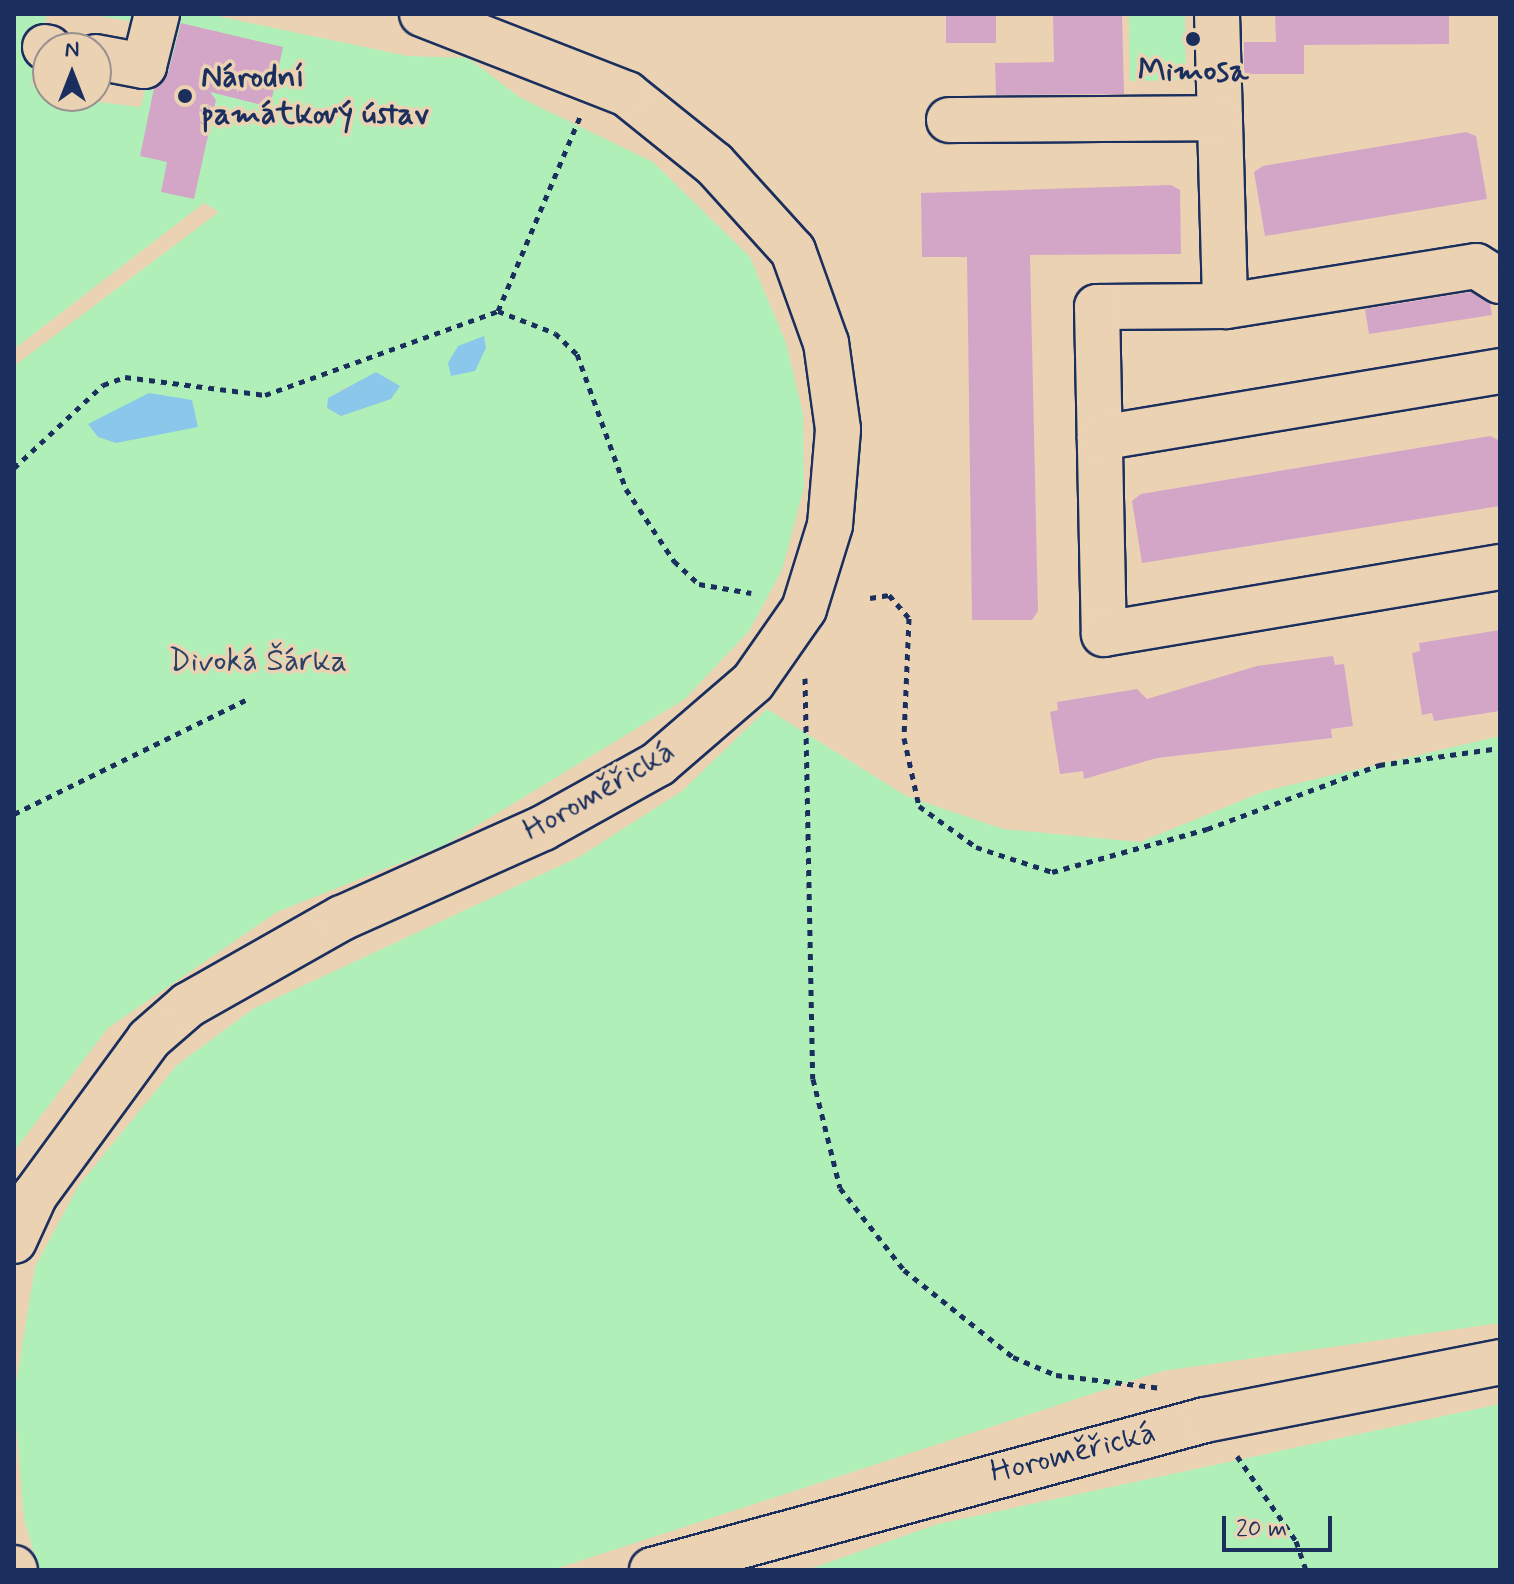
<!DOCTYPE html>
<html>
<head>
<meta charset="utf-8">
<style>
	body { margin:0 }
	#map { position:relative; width:1514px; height:1584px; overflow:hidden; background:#ebd2b3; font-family:Mynerve,sans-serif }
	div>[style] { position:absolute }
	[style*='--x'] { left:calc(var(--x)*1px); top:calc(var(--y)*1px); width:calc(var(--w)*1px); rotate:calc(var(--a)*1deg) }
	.green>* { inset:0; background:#b0f0b8; transform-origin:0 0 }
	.water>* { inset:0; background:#8ac7ea }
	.building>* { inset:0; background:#d3a6c8; transform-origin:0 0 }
	.path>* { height:5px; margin-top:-2.5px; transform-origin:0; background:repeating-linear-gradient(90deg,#1b2f5e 0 6px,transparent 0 12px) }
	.roads { filter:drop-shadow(2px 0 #1b2f5e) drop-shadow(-2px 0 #1b2f5e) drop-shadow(0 2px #1b2f5e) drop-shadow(0 -2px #1b2f5e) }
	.minor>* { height:44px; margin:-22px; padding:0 22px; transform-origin:22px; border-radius:22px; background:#ebd2b3 }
	.major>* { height:44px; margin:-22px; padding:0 22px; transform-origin:22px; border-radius:22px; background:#ebd2b3 }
	.dots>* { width:22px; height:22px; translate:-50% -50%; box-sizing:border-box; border:4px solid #ebd2b3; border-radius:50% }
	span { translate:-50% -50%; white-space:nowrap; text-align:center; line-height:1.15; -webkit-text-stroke:7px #ebd2b3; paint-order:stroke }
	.poi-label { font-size:32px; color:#1b2f5e; font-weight:700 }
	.left { translate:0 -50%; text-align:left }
	.park-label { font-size:32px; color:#2a4267 }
	.street-label { font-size:32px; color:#1b2f5e }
	.frame { position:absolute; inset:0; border:16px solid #1b2f5e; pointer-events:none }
	.north { position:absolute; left:32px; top:32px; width:80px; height:80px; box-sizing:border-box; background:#ebd2b3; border:2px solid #989191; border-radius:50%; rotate:0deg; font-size:22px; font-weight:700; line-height:32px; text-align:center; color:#1b2f5e }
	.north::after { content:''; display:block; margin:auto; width:28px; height:36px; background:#1b2f5e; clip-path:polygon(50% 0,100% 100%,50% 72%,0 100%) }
	.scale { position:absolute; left:1222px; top:1516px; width:110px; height:36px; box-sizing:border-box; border:4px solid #1b2f5e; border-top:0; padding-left:10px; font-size:24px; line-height:28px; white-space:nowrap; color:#1b2f5e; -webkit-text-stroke:6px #ebd2b3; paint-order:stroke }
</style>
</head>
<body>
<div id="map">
	<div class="green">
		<div style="clip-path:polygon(evenodd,14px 14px,47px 14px,31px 84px,48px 88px,48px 96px,141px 107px,159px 26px,88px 14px,208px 14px,407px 56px,468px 58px,521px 98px,653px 162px,750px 257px,786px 343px,803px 414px,804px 487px,782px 570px,749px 631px,685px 699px,445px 845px,277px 912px,108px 1028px,14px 1151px,14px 366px,219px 212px,204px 203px,14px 349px,14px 14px,343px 388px,391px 399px,341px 416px,327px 408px,343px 388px)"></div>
		<div style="left:1185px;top:14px;width:66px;height:56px;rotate:89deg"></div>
		<div style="clip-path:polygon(767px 709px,906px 796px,1003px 829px,1140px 842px,1265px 791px,1500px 736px,1500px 1323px,1162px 1371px,552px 1570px,39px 1570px,24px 1519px,14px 1396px,35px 1267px,79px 1185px,177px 1065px,253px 1009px,579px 857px,682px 791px)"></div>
		<div style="clip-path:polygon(1500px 1404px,1500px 1570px,807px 1570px,938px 1524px)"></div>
	</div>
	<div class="water">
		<div style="clip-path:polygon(484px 336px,486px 348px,475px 371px,451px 376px,448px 363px,458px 346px)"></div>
		<div style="clip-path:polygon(376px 372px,400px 386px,391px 399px,341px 416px,327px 408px,328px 398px)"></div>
		<div style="clip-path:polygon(149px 393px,192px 400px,198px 427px,116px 443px,98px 437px,88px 424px)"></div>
	</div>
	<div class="building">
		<div style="left:946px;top:14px;width:50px;height:29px"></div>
		<div style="clip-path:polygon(1053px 14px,1122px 14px,1124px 94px,996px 95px,995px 63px,1054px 62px)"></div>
		<div style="clip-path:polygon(1275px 14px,1449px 14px,1449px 44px,1304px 45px,1304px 74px,1244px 74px,1244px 42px,1276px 42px)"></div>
		<div style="clip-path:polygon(181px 23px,283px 47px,270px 107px,210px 92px,216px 100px,194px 199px,161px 192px,167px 162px,140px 156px,154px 88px,168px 73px)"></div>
		<div style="clip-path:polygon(1466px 132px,1476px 136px,1487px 199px,1265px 236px,1254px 172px,1263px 166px)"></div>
		<div style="clip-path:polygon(1171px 185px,1180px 190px,1181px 254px,1030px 255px,1038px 611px,1032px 620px,972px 620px,967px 257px,922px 257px,921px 193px)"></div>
		<div style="clip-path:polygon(1471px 292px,1490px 303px,1492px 315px,1369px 334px,1365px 309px)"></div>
		<div style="clip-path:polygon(1490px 436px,1500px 441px,1500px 506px,1142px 563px,1132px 501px,1141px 494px)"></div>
		<div style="clip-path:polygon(1500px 630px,1500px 711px,1434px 721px,1432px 713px,1422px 715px,1412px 653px,1420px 651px,1419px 643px)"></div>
		<div style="clip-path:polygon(1333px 656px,1335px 665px,1344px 664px,1353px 726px,1331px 729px,1332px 738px,1157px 758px,1084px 779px,1083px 771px,1060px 774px,1050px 712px,1058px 710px,1057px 702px,1137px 689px,1147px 699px,1257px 666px)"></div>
	</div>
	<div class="path">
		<div style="--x:498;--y:311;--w:211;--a:-67.1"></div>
		<div style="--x:14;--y:468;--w:122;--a:-43"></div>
		<div style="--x:103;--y:385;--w:23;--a:-20"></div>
		<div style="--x:125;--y:377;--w:141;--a:7.3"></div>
		<div style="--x:265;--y:395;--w:248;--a:-19.8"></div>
		<div style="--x:498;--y:311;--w:61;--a:21.1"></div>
		<div style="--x:555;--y:333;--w:30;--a:44"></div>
		<div style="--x:577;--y:354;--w:144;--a:70.1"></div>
		<div style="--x:626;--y:489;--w:87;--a:56.3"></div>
		<div style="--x:674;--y:561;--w:34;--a:43"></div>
		<div style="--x:699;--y:584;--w:53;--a:9.8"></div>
		<div style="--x:870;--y:598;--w:19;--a:-9"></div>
		<div style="--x:889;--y:595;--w:30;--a:49"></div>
		<div style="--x:909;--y:618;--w:120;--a:92.4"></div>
		<div style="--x:904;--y:738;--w:70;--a:77.6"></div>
		<div style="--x:919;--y:806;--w:70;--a:35.7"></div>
		<div style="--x:976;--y:847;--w:80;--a:18.2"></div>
		<div style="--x:1052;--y:872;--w:161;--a:-15.5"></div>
		<div style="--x:1207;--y:829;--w:184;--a:-20.4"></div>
		<div style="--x:1379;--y:765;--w:122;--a:-8"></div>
		<div style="--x:805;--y:678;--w:401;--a:88.9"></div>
		<div style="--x:813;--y:1079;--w:112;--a:76.1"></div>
		<div style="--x:840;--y:1188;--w:104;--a:52"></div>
		<div style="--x:904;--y:1270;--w:139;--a:38.6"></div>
		<div style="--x:1013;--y:1357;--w:47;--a:22.7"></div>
		<div style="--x:1056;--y:1375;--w:106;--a:7.1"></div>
		<div style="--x:14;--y:814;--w:261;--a:-26.2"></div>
		<div style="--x:1237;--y:1456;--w:103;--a:55.2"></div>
		<div style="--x:1296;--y:1541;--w:31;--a:71"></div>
	</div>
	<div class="roads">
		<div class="minor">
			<div style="--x:1217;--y:14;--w:292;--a:88.4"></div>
			<div style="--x:45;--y:47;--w:4;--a:14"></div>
			<div style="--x:96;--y:57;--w:49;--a:10.6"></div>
			<div style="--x:144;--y:66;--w:54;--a:-76"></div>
			<div style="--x:949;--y:120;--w:271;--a:-0.4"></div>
			<div style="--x:1500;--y:281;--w:28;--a:-148"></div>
			<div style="--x:1476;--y:266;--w:254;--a:170.9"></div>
			<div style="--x:1225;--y:306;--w:128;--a:179.6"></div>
			<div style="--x:1097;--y:307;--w:327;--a:88.8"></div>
			<div style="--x:1104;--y:634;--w:402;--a:-9.6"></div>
			<div style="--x:1100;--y:438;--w:406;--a:-9.5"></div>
		</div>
		<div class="major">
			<div style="--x:14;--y:1241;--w:51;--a:-65.5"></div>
			<div style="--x:35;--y:1195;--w:193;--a:-53.8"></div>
			<div style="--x:149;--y:1039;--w:52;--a:-41.1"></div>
			<div style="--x:188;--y:1005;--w:177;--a:-29.5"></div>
			<div style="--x:342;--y:918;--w:220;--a:-24.1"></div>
			<div style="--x:543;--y:828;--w:132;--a:-29.1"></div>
			<div style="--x:658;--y:764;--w:125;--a:-40.8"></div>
			<div style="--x:753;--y:682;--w:89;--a:-55.1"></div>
			<div style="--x:804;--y:609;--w:88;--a:-72.8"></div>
			<div style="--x:830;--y:525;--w:96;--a:-85.2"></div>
			<div style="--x:838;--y:429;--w:87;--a:-97.9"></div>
			<div style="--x:826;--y:343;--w:98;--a:-109.7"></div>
			<div style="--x:793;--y:251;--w:118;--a:-132.2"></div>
			<div style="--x:714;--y:164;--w:112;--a:-141.2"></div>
			<div style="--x:627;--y:94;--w:220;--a:-158.7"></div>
			<div style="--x:14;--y:1568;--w:2;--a:63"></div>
			<div style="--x:652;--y:1570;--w:573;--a:-15.18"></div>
			<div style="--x:1205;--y:1420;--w:301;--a:-11.1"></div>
		</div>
	</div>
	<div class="dots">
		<div style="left:1193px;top:39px;background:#1b2f5e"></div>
		<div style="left:185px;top:96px;background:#1b2f5e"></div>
	</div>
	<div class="poi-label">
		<span style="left:1193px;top:71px">Mimosa</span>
		<span class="left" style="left:201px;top:96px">Národní<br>památkový ústav</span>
	</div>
	<div class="park-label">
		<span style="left:258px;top:661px">Divoká Šárka</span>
	</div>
	<div class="street-label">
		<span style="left:599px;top:791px;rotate:-30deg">Horoměřická</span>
		<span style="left:1073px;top:1453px;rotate:-14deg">Horoměřická</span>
	</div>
	<div class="frame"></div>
	<div class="north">N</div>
	<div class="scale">20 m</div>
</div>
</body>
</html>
